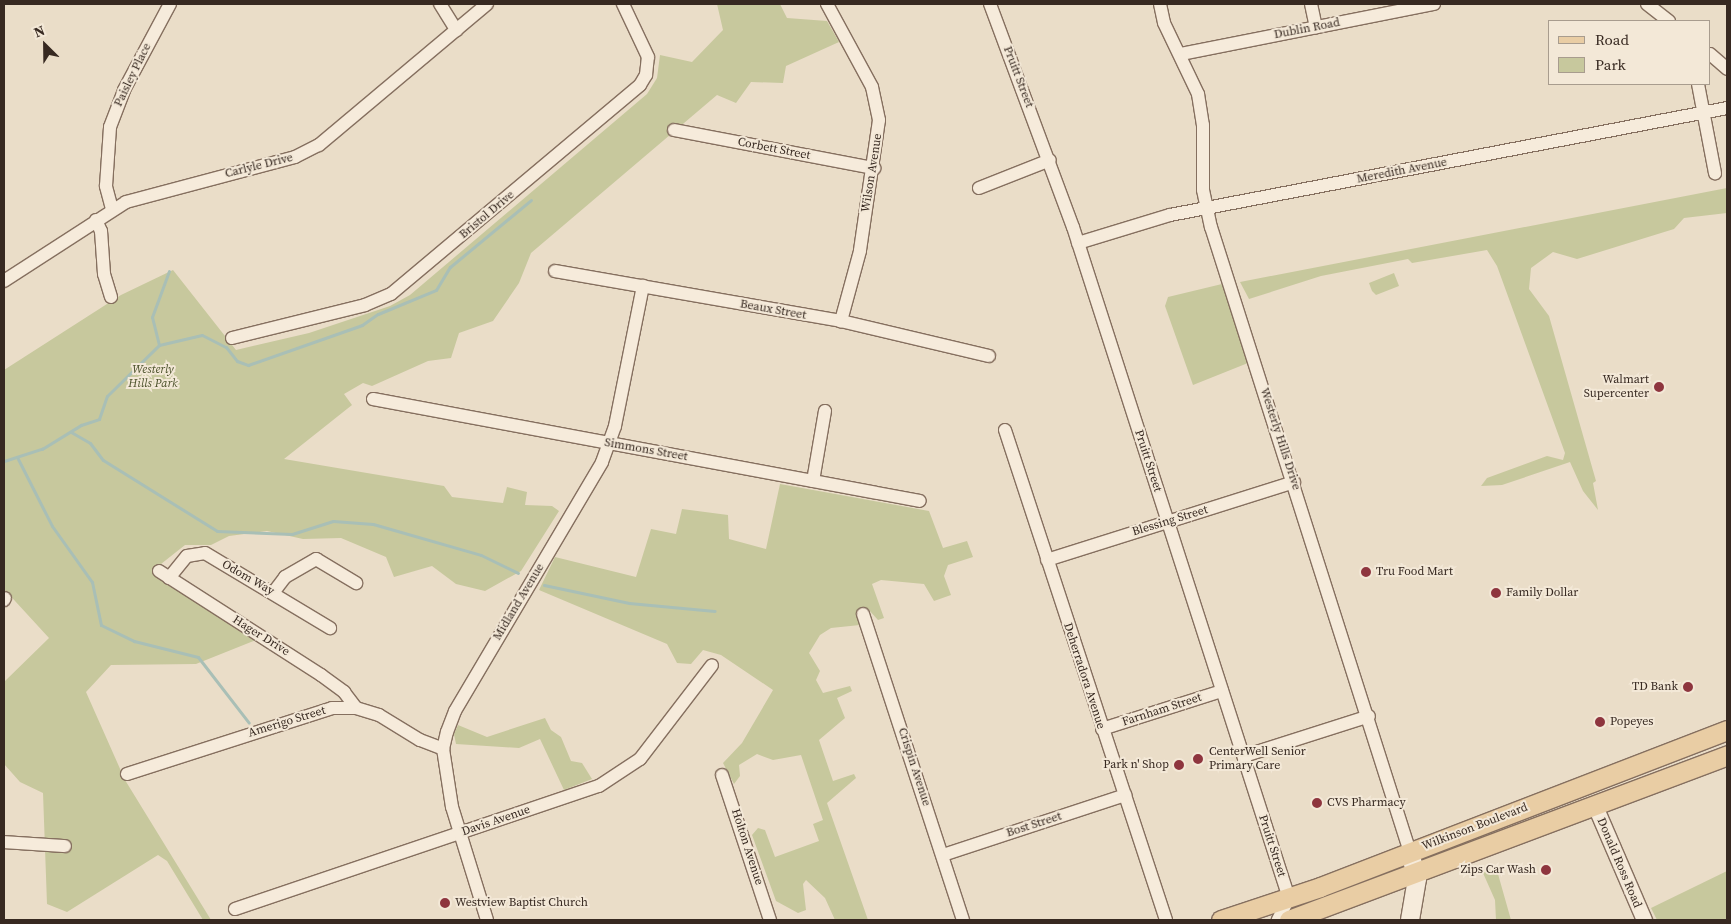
<!DOCTYPE html>
<html>
<head>
<meta charset="utf-8">
<style>
	body { margin:0 }
	#map { position:relative; width:1731px; height:924px; overflow:hidden; background:#eaddc8; font-family:"Source Serif 4",serif }
	div>[style] { position:absolute }
	[style*='--x'] { left:calc(var(--x)*1px); top:calc(var(--y)*1px); width:calc(var(--w)*1px); rotate:calc(var(--a)*1deg) }
	.green>* { inset:0; background:#c7c89d }
	.stream>* { height:3px; margin:-1.5px; padding:0 1.5px; transform-origin:1.5px; border-radius:1.5px; background:#a9bfb6 }
	.roads { filter:drop-shadow(1px 0 #856f5f) drop-shadow(-1px 0 #856f5f) drop-shadow(0 1px #856f5f) drop-shadow(0 -1px #856f5f) }
	.minor>* { height:12px; margin:-6px; padding:0 6px; transform-origin:6px; border-radius:6px; background:#f6ebdb }
	.tertiary>* { height:15px; margin:-7.5px; padding:0 7.5px; transform-origin:7.5px; border-radius:7.5px; background:#f6ebdb }
	.secondary>* { height:18px; margin:-9px; padding:0 9px; transform-origin:9px; border-radius:9px; background:#f6ebdb }
	.primary>* { height:19px; margin:-9.5px; padding:0 9.5px; transform-origin:9.5px; border-radius:9.5px; background:#e9cda4 }
	.dots>* { width:14px; height:14px; translate:-50% -50%; box-sizing:border-box; border:2px solid #f3e8d7; border-radius:50% }
	span { translate:-50% -50%; white-space:nowrap; text-align:center; line-height:1.15; -webkit-text-stroke:4px #f3e8d7; paint-order:stroke }
	.street-label { font-size:12px; color:#372921 }
	.park-label { font-size:12px; color:#4b512a; font-style:italic }
	.poi-label { font-size:12px; color:#372921 }
	.right { translate:-100% -50%; text-align:right }
	.left { translate:0 -50%; text-align:left }
	.frame { position:absolute; inset:0; border:5px solid #372921; pointer-events:none }
	.legend { position:absolute; left:1548px; top:20px; width:162px; height:65px; box-sizing:border-box; background:#f3e8d7; border:1px solid #a89c8e; margin:0; padding:6px 9px; list-style:none; font-size:15px; color:#372921 }
	.legend li { display:flex; align-items:center; gap:10px; height:25px }
	.legend b { width:25px; border:1px solid #a89c8e }
	.north { position:absolute; left:20px; top:20px; width:50px; height:50px; -webkit-text-stroke:4px #f3e8d7; paint-order:stroke; rotate:337deg; font-size:14px; font-weight:700; line-height:20px; text-align:center; color:#372921 }
	.north::after { content:''; display:block; margin:auto; width:18px; height:22px; background:#372921; clip-path:polygon(50% 0,100% 100%,50% 72%,0 100%) }
</style>
</head>
<body>
<div id="map">
	<div class="green">
		<div style="clip-path:polygon(717px 4px,780px 4px,787px 18px,827px 21px,839px 42px,786px 66px,783px 83px,751px 82px,736px 103px,717px 95px,531px 253px,519px 283px,493px 321px,459px 333px,451px 358px,428px 361px,372px 386px,363px 383px,344px 394px,352px 405px,284px 459px,444px 486px,452px 497px,503px 503px,507px 487px,527px 492px,525px 505px,552px 506px,559px 511px,521px 571px,485px 591px,456px 584px,432px 566px,394px 577px,386px 557px,341px 538px,303px 539px,267px 531px,229px 536px,211px 545px,185px 545px,161px 564px,161px 580px,256px 640px,196px 664px,111px 665px,86px 692px,125px 780px,211px 920px,203px 920px,167px 861px,158px 855px,67px 912px,47px 904px,43px 793px,20px 782px,4px 764px,4px 682px,49px 638px,4px 589px,4px 370px,121px 295px,173px 270px,236px 350px,309px 333px,390px 306px,410px 295px,647px 94px,657px 78px,660px 55px,692px 62px,723px 30px)"></div>
		<div style="clip-path:polygon(1727px 188px,1727px 213px,1684px 218px,1674px 229px,1577px 259px,1553px 252px,1531px 268px,1529px 289px,1549px 316px,1596px 481px,1593px 483px,1598px 510px,1583px 491px,1570px 462px,1502px 485px,1481px 486px,1487px 478px,1547px 456px,1563px 460px,1565px 453px,1497px 266px,1487px 250px,1412px 263px,1408px 259px,1321px 276px,1249px 299px,1240px 282px)"></div>
		<div style="clip-path:polygon(1394px 273px,1399px 286px,1376px 295px,1372px 291px,1369px 283px)"></div>
		<div style="clip-path:polygon(1222px 284px,1248px 363px,1193px 385px,1165px 306px,1168px 297px)"></div>
		<div style="clip-path:polygon(780px 484px,929px 511px,943px 548px,967px 541px,973px 557px,948px 565px,944px 576px,951px 595px,934px 601px,924px 584px,881px 580px,872px 584px,884px 618px,878px 620px,868px 609px,859px 612px,860px 625px,831px 628px,820px 635px,809px 653px,820px 671px,816px 680px,823px 693px,850px 686px,852px 691px,837px 698px,845px 718px,819px 740px,833px 781px,854px 774px,856px 778px,827px 803px,868px 920px,835px 920px,825px 898px,806px 880px,803px 884px,806px 910px,798px 913px,776px 901px,752px 835px,758px 828px,765px 830px,775px 857px,819px 841px,813px 824px,823px 820px,801px 755px,773px 760px,757px 754px,739px 765px,740px 776px,734px 784px,723px 763px,742px 743px,773px 690px,721px 655px,703px 650px,691px 664px,677px 663px,667px 644px,539px 590px,555px 557px,636px 577px,651px 529px,676px 534px,682px 509px,728px 515px,729px 539px,766px 549px)"></div>
		<div style="clip-path:polygon(545px 718px,551px 730px,561px 737px,571px 761px,582px 763px,592px 779px,564px 790px,540px 739px,519px 748px,456px 744px,454px 734px,458px 725px,487px 737px)"></div>
		<div style="clip-path:polygon(1493px 867px,1498px 874px,1511px 920px,1496px 920px,1495px 900px,1483px 873px)"></div>
		<div style="clip-path:polygon(1727px 871px,1727px 920px,1657px 920px,1651px 908px)"></div>
	</div>
	<div class="stream">
		<div style="--x:159;--y:345;--w:29;--a:-104"></div>
		<div style="--x:152;--y:317;--w:49;--a:-69.7"></div>
		<div style="--x:71;--y:432;--w:22;--a:30"></div>
		<div style="--x:90;--y:443;--w:21;--a:53"></div>
		<div style="--x:103;--y:460;--w:134;--a:31.9"></div>
		<div style="--x:217;--y:531;--w:75;--a:2.3"></div>
		<div style="--x:292;--y:534;--w:43;--a:-17.6"></div>
		<div style="--x:333;--y:521;--w:40;--a:4.3"></div>
		<div style="--x:373;--y:524;--w:112;--a:16"></div>
		<div style="--x:481;--y:555;--w:41;--a:25.9"></div>
		<div style="--x:17;--y:457;--w:77;--a:63.1"></div>
		<div style="--x:52;--y:526;--w:69;--a:54.5"></div>
		<div style="--x:92;--y:582;--w:44;--a:78.2"></div>
		<div style="--x:101;--y:625;--w:37;--a:26"></div>
		<div style="--x:134;--y:641;--w:66;--a:14"></div>
		<div style="--x:198;--y:657;--w:83;--a:52.3"></div>
		<div style="--x:4;--y:461;--w:40;--a:-18"></div>
		<div style="--x:42;--y:449;--w:46;--a:-31.6"></div>
		<div style="--x:81;--y:425;--w:19;--a:-18"></div>
		<div style="--x:99;--y:419;--w:24;--a:-71"></div>
		<div style="--x:107;--y:396;--w:73;--a:-44.4"></div>
		<div style="--x:159;--y:345;--w:44;--a:-13.1"></div>
		<div style="--x:202;--y:335;--w:27;--a:27"></div>
		<div style="--x:226;--y:347;--w:18;--a:52"></div>
		<div style="--x:237;--y:361;--w:12;--a:20"></div>
		<div style="--x:248;--y:365;--w:121;--a:-19.3"></div>
		<div style="--x:362;--y:325;--w:19;--a:-35"></div>
		<div style="--x:378;--y:314;--w:63;--a:-22.5"></div>
		<div style="--x:436;--y:290;--w:27;--a:-59"></div>
		<div style="--x:450;--y:267;--w:105;--a:-39.6"></div>
		<div style="--x:544;--y:585;--w:87;--a:12"></div>
		<div style="--x:629;--y:603;--w:86;--a:5.3"></div>
	</div>
	<div class="roads">
		<div class="minor">
			<div style="--x:440;--y:4;--w:31;--a:58"></div>
			<div style="--x:827;--y:4;--w:94;--a:61.5"></div>
			<div style="--x:872;--y:87;--w:34;--a:78"></div>
			<div style="--x:879;--y:120;--w:132;--a:98.3"></div>
			<div style="--x:860;--y:251;--w:73;--a:105.2"></div>
			<div style="--x:990;--y:4;--w:238;--a:69.6"></div>
			<div style="--x:1073;--y:227;--w:705;--a:72.16"></div>
			<div style="--x:1289;--y:898;--w:25;--a:117"></div>
			<div style="--x:1160;--y:4;--w:19;--a:78"></div>
			<div style="--x:1164;--y:23;--w:79;--a:64.4"></div>
			<div style="--x:1198;--y:94;--w:31;--a:81"></div>
			<div style="--x:1203;--y:125;--w:65;--a:90"></div>
			<div style="--x:1203;--y:190;--w:38;--a:78"></div>
			<div style="--x:1211;--y:227;--w:656;--a:72.34"></div>
			<div style="--x:1311;--y:4;--w:24;--a:78"></div>
			<div style="--x:1647;--y:4;--w:28;--a:38"></div>
			<div style="--x:1181;--y:54;--w:258;--a:-11.2"></div>
			<div style="--x:1710;--y:54;--w:23;--a:41"></div>
			<div style="--x:1698;--y:84;--w:91;--a:79.2"></div>
			<div style="--x:674;--y:130;--w:204;--a:10.8"></div>
			<div style="--x:979;--y:188;--w:76;--a:-21.5"></div>
			<div style="--x:112;--y:209;--w:24;--a:-105"></div>
			<div style="--x:106;--y:186;--w:59;--a:-86.1"></div>
			<div style="--x:110;--y:127;--w:40;--a:-69"></div>
			<div style="--x:124;--y:90;--w:98;--a:-61.9"></div>
			<div style="--x:96;--y:220;--w:12;--a:66"></div>
			<div style="--x:101;--y:231;--w:43;--a:86"></div>
			<div style="--x:104;--y:274;--w:24;--a:73"></div>
			<div style="--x:1078;--y:243;--w:96;--a:-16.9"></div>
			<div style="--x:1170;--y:215;--w:567;--a:-10.87"></div>
			<div style="--x:555;--y:271;--w:290;--a:9.9"></div>
			<div style="--x:841;--y:321;--w:152;--a:13.3"></div>
			<div style="--x:4;--y:281;--w:145;--a:-32.9"></div>
			<div style="--x:126;--y:202;--w:175;--a:-14.9"></div>
			<div style="--x:295;--y:157;--w:27;--a:-27"></div>
			<div style="--x:319;--y:145;--w:219;--a:-40"></div>
			<div style="--x:232;--y:338;--w:137;--a:-13.9"></div>
			<div style="--x:365;--y:305;--w:28;--a:-23"></div>
			<div style="--x:391;--y:294;--w:325;--a:-40"></div>
			<div style="--x:640;--y:85;--w:12;--a:-59"></div>
			<div style="--x:646;--y:75;--w:18;--a:-84"></div>
			<div style="--x:648;--y:57;--w:59;--a:-115.3"></div>
			<div style="--x:373;--y:399;--w:556;--a:10.56"></div>
			<div style="--x:1005;--y:430;--w:516;--a:71.81"></div>
			<div style="--x:813;--y:481;--w:71;--a:-80.3"></div>
			<div style="--x:1047;--y:560;--w:259;--a:-17.5"></div>
			<div style="--x:159;--y:571;--w:193;--a:32.7"></div>
			<div style="--x:321;--y:675;--w:29;--a:36"></div>
			<div style="--x:344;--y:692;--w:20;--a:53"></div>
			<div style="--x:169;--y:578;--w:28;--a:-51"></div>
			<div style="--x:187;--y:556;--w:18;--a:-9"></div>
			<div style="--x:205;--y:553;--w:146;--a:31"></div>
			<div style="--x:273;--y:593;--w:20;--a:-53"></div>
			<div style="--x:285;--y:577;--w:36;--a:-30"></div>
			<div style="--x:316;--y:559;--w:47;--a:31"></div>
			<div style="--x:4;--y:600;--w:2;--a:-63"></div>
			<div style="--x:863;--y:614;--w:322;--a:71.9"></div>
			<div style="--x:1102;--y:729;--w:126;--a:-17.6"></div>
			<div style="--x:1244;--y:756;--w:131;--a:-17.7"></div>
			<div style="--x:127;--y:774;--w:215;--a:-17.8"></div>
			<div style="--x:332;--y:708;--w:24;--a:0"></div>
			<div style="--x:356;--y:708;--w:24;--a:17"></div>
			<div style="--x:379;--y:715;--w:48;--a:31.4"></div>
			<div style="--x:420;--y:740;--w:25;--a:21"></div>
			<div style="--x:722;--y:775;--w:153;--a:71.7"></div>
			<div style="--x:4;--y:842;--w:61;--a:3.8"></div>
			<div style="--x:943;--y:855;--w:192;--a:-18.2"></div>
			<div style="--x:235;--y:909;--w:384;--a:-18.7"></div>
			<div style="--x:599;--y:786;--w:49;--a:-33.4"></div>
			<div style="--x:640;--y:759;--w:118;--a:-52.5"></div>
			<div style="--x:487;--y:920;--w:118;--a:-107.2"></div>
			<div style="--x:452;--y:807;--w:59;--a:-98.8"></div>
			<div style="--x:443;--y:749;--w:17;--a:-77"></div>
			<div style="--x:447;--y:732;--w:22;--a:-69"></div>
			<div style="--x:455;--y:711;--w:289;--a:-59.4"></div>
			<div style="--x:602;--y:462;--w:38;--a:-70"></div>
			<div style="--x:615;--y:426;--w:143;--a:-78.7"></div>
		</div>
		<div class="tertiary">
			<div style="--x:1595;--y:806;--w:124;--a:66.7"></div>
		</div>
		<div class="secondary">
			<div style="--x:1410;--y:920;--w:42;--a:-80.3"></div>
			<div style="--x:1417;--y:879;--w:28;--a:-105"></div>
		</div>
		<div class="primary">
			<div style="--x:1221;--y:920;--w:104;--a:-18.4"></div>
			<div style="--x:1320;--y:887;--w:436;--a:-21.1"></div>
			<div style="--x:1289;--y:920;--w:468;--a:-20.6"></div>
		</div>
	</div>
	<div class="dots">
		<div style="left:1659px;top:387px;background:#8e353e"></div>
		<div style="left:1366px;top:572px;background:#8e353e"></div>
		<div style="left:1496px;top:593px;background:#8e353e"></div>
		<div style="left:1688px;top:687px;background:#8e353e"></div>
		<div style="left:1600px;top:722px;background:#8e353e"></div>
		<div style="left:1198px;top:759px;background:#8e353e"></div>
		<div style="left:1179px;top:765px;background:#8e353e"></div>
		<div style="left:1317px;top:803px;background:#8e353e"></div>
		<div style="left:1546px;top:870px;background:#8e353e"></div>
		<div style="left:445px;top:903px;background:#8e353e"></div>
	</div>
	<div class="street-label">
		<span style="left:1307px;top:29px;rotate:-11deg">Dublin Road</span>
		<span style="left:133px;top:75px;rotate:-64deg">Paisley Place</span>
		<span style="left:1018px;top:77px;rotate:69deg">Pruitt Street</span>
		<span style="left:774px;top:149px;rotate:11deg">Corbett Street</span>
		<span style="left:259px;top:166px;rotate:-14deg">Carlyle Drive</span>
		<span style="left:1402px;top:171px;rotate:-11deg">Meredith Avenue</span>
		<span style="left:872px;top:173px;rotate:-81deg">Wilson Avenue</span>
		<span style="left:487px;top:215px;rotate:-40deg">Bristol Drive</span>
		<span style="left:773px;top:310px;rotate:10deg">Beaux Street</span>
		<span style="left:1280px;top:439px;rotate:72deg">Westerly Hills Drive</span>
		<span style="left:646px;top:450px;rotate:10deg">Simmons Street</span>
		<span style="left:1148px;top:461px;rotate:72deg">Pruitt Street</span>
		<span style="left:1170px;top:521px;rotate:-17deg">Blessing Street</span>
		<span style="left:248px;top:578px;rotate:30deg">Odom Way</span>
		<span style="left:519px;top:602px;rotate:-59deg">Midland Avenue</span>
		<span style="left:261px;top:636px;rotate:32deg">Hager Drive</span>
		<span style="left:1084px;top:676px;rotate:72deg">Deherradora Avenue</span>
		<span style="left:1162px;top:710px;rotate:-18deg">Farnham Street</span>
		<span style="left:287px;top:722px;rotate:-17deg">Amerigo Street</span>
		<span style="left:914px;top:767px;rotate:72deg">Crispin Avenue</span>
		<span style="left:496px;top:821px;rotate:-19deg">Davis Avenue</span>
		<span style="left:1034px;top:825px;rotate:-18deg">Bost Street</span>
		<span style="left:1475px;top:827px;rotate:-21deg">Wilkinson Boulevard</span>
		<span style="left:1272px;top:846px;rotate:72deg">Pruitt Street</span>
		<span style="left:747px;top:847px;rotate:72deg">Holton Avenue</span>
		<span style="left:1619px;top:863px;rotate:67deg">Donald Ross Road</span>
	</div>
	<div class="park-label">
		<span style="left:153px;top:377px">Westerly<br>Hills Park</span>
	</div>
	<div class="poi-label">
		<span class="right" style="left:1649px;top:387px">Walmart<br>Supercenter</span>
		<span class="left" style="left:1376px;top:572px">Tru Food Mart</span>
		<span class="left" style="left:1506px;top:593px">Family Dollar</span>
		<span class="right" style="left:1678px;top:687px">TD Bank</span>
		<span class="left" style="left:1610px;top:722px">Popeyes</span>
		<span class="left" style="left:1209px;top:759px">CenterWell Senior<br>Primary Care</span>
		<span class="right" style="left:1169px;top:765px">Park n' Shop</span>
		<span class="left" style="left:1327px;top:803px">CVS Pharmacy</span>
		<span class="right" style="left:1536px;top:870px">Zips Car Wash</span>
		<span class="left" style="left:455px;top:903px">Westview Baptist Church</span>
	</div>
	<div class="frame"></div>
	<ul class="legend">
	<li><b style="height:6px;background:#e9cda4"></b>Road</li>
	<li><b style="height:14px;background:#c7c89d"></b>Park</li>
	</ul>
	<div class="north">N</div>
</div>
</body>
</html>
